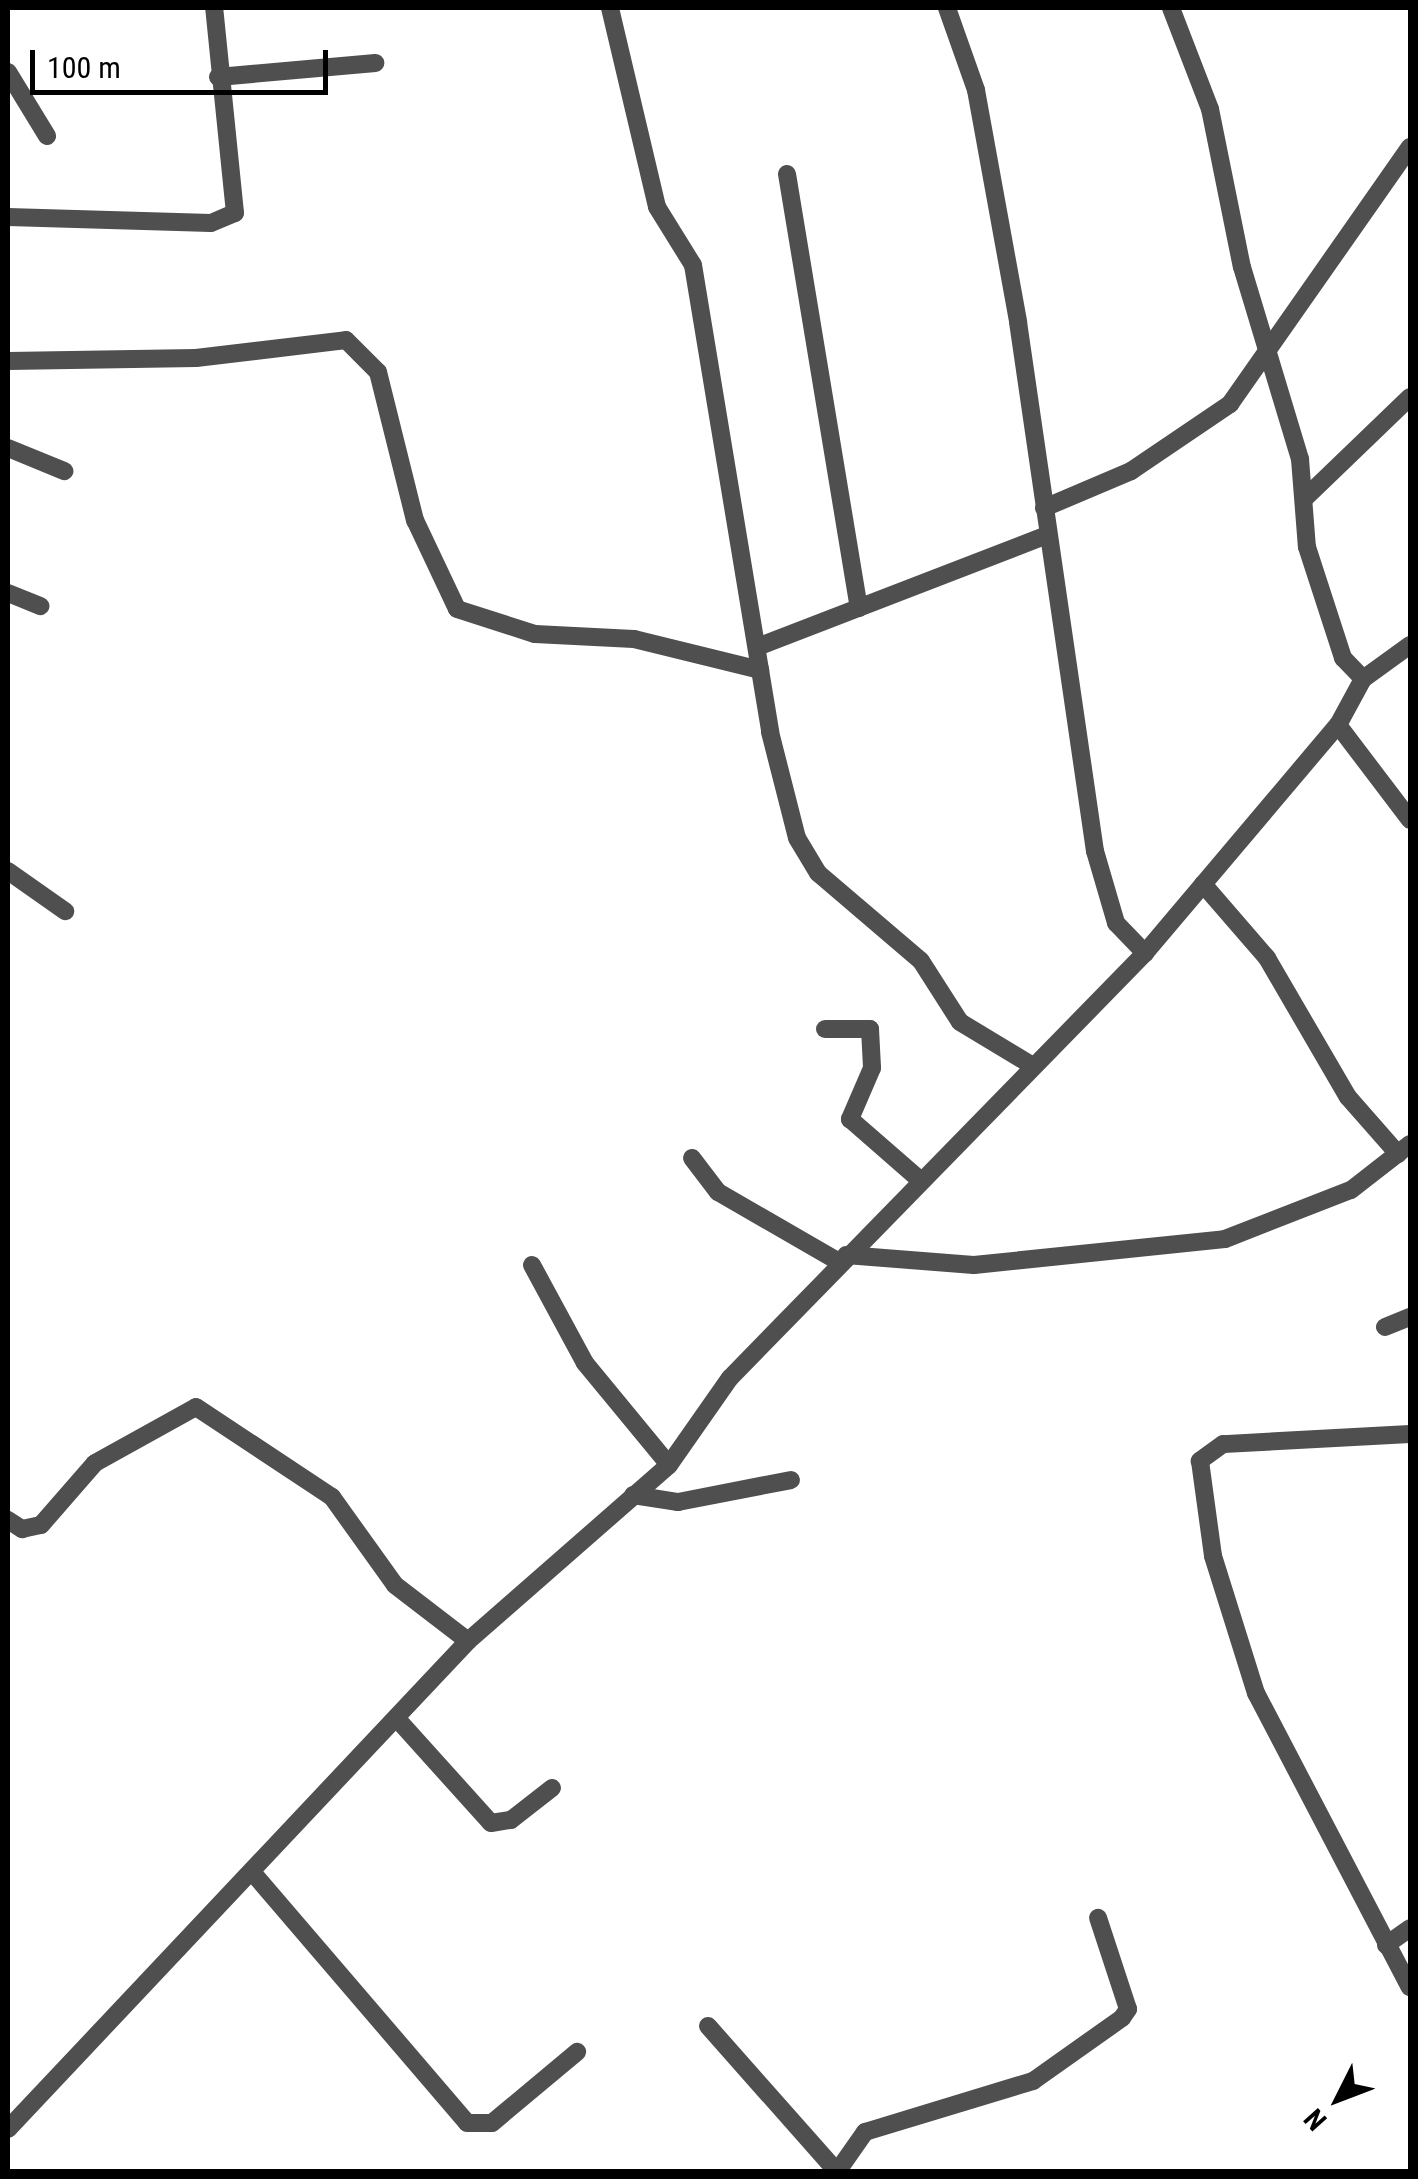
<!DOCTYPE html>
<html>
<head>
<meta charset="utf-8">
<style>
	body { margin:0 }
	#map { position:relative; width:1418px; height:2179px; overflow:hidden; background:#fff; font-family:"Roboto Condensed",sans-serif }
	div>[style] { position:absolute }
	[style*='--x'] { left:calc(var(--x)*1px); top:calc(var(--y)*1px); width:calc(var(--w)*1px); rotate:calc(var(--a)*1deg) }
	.minor>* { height:18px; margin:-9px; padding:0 9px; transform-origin:9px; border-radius:9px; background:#4f4f4f }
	span { translate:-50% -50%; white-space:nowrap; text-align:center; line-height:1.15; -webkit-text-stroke:9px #fff; paint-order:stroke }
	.frame { position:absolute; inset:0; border:10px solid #000; pointer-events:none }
	.north { position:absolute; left:1288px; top:2049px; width:100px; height:100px; -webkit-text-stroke:8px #fff; paint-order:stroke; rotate:228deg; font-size:28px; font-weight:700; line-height:40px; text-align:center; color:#000 }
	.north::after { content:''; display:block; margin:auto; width:35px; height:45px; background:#000; clip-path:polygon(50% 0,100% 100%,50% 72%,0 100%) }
	.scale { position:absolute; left:30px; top:50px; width:298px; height:45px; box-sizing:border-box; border:5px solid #000; border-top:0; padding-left:12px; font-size:30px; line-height:35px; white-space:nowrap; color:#000; -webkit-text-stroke:8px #fff; paint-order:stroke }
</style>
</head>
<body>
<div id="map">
	<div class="minor">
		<div style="--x:610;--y:8;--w:204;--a:76.7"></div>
		<div style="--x:657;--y:207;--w:68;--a:58.2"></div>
		<div style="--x:693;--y:265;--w:473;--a:80.6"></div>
		<div style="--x:770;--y:732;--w:109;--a:75.7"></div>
		<div style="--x:797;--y:838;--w:41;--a:59"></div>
		<div style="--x:818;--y:873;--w:135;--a:40.5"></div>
		<div style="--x:921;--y:961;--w:72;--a:57.4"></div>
		<div style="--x:960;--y:1022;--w:85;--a:31.1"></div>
		<div style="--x:947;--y:8;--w:87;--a:70.5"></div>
		<div style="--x:976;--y:90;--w:236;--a:79.7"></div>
		<div style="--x:1018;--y:322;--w:535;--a:81.72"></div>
		<div style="--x:1095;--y:851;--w:75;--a:73.7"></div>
		<div style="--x:1116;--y:923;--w:42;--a:46"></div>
		<div style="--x:1171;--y:8;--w:108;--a:68.9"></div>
		<div style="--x:1210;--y:109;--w:161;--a:78.6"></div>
		<div style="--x:1242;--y:267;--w:201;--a:73.2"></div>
		<div style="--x:1300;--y:459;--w:88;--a:85.5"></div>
		<div style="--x:1307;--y:547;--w:117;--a:72"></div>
		<div style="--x:1343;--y:658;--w:29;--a:46"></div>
		<div style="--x:8;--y:72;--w:75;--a:58.6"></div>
		<div style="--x:218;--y:77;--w:158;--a:-5.1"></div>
		<div style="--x:787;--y:174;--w:440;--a:80.6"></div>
		<div style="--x:8;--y:217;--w:203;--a:1.7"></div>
		<div style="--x:211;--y:223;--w:26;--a:-23"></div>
		<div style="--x:235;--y:213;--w:206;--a:-95.8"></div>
		<div style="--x:8;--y:361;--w:188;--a:-0.9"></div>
		<div style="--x:196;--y:358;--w:151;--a:-6.8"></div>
		<div style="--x:346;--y:340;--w:45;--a:45"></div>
		<div style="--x:378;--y:372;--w:153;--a:76"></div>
		<div style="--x:415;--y:520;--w:98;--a:64.7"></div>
		<div style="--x:457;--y:609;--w:82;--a:17.8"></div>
		<div style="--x:535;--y:634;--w:99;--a:2.9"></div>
		<div style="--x:634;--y:639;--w:130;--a:13.8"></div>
		<div style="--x:8;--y:448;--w:61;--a:22.3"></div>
		<div style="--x:1304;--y:499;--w:147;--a:-43.9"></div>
		<div style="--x:1044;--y:508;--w:95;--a:-23"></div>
		<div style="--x:1131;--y:471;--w:120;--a:-34.1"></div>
		<div style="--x:1230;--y:404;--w:314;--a:-55"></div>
		<div style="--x:8;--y:593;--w:35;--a:22"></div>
		<div style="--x:757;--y:647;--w:312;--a:-21.1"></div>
		<div style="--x:1338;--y:725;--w:119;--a:52.8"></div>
		<div style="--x:8;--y:871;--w:70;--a:35.1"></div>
		<div style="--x:1203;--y:884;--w:98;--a:49.1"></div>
		<div style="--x:1267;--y:958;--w:161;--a:59.8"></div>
		<div style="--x:1348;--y:1097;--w:76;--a:48.7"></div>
		<div style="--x:825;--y:1029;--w:45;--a:0"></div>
		<div style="--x:870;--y:1029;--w:39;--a:87"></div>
		<div style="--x:872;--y:1068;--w:56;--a:113.3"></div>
		<div style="--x:850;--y:1119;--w:93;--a:41.1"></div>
		<div style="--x:692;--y:1158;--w:43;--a:52.6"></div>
		<div style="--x:718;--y:1192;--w:140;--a:30"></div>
		<div style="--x:846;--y:1255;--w:128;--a:4.5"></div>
		<div style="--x:974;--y:1265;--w:252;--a:-5.9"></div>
		<div style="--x:1225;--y:1239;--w:135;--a:-21.3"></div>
		<div style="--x:1351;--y:1190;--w:75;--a:-37.9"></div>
		<div style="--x:532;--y:1265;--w:111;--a:61.6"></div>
		<div style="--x:585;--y:1363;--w:132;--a:50.5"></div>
		<div style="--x:1385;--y:1327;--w:27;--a:-22"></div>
		<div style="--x:1410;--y:1434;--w:187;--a:176.9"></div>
		<div style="--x:1223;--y:1444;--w:29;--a:144"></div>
		<div style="--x:1200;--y:1461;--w:96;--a:82.2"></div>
		<div style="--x:1213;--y:1556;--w:144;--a:72.6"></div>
		<div style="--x:1256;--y:1693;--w:332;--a:62.4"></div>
		<div style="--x:633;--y:1495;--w:46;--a:8.8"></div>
		<div style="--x:678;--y:1502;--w:115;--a:-11"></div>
		<div style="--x:8;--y:1520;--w:17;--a:33"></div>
		<div style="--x:22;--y:1529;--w:19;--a:-12"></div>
		<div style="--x:41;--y:1525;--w:82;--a:-48.9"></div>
		<div style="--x:95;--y:1463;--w:115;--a:-29"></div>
		<div style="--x:196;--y:1407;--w:163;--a:33.5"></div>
		<div style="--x:332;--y:1497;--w:108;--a:54.4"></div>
		<div style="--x:395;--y:1585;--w:92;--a:37.5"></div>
		<div style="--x:399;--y:1721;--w:137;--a:48"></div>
		<div style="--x:491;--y:1823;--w:20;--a:-9"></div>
		<div style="--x:511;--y:1820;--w:52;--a:-38"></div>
		<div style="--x:253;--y:1873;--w:329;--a:49.4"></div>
		<div style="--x:467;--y:2123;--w:25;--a:0"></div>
		<div style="--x:492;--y:2123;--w:111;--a:-39.9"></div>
		<div style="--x:1386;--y:1945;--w:29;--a:-35"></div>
		<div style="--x:708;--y:2026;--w:195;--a:48.5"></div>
		<div style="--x:837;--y:2172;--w:49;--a:-55"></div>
		<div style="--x:865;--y:2132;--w:176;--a:-16.9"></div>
		<div style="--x:1033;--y:2081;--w:109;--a:-35.3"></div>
		<div style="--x:1122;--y:2018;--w:11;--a:-56"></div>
		<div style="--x:1128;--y:2009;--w:96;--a:-108.2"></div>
		<div style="--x:8;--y:2129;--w:671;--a:-46.69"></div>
		<div style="--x:468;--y:1641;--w:267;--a:-41.2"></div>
		<div style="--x:669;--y:1465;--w:106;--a:-55"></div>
		<div style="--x:730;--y:1378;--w:594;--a:-45.68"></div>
		<div style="--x:1145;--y:953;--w:299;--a:-49.8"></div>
		<div style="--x:1338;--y:725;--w:52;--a:-61.5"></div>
		<div style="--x:1363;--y:679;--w:58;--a:-35.9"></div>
	</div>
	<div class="frame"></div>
	<div class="north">N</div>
	<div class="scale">100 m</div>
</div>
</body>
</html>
